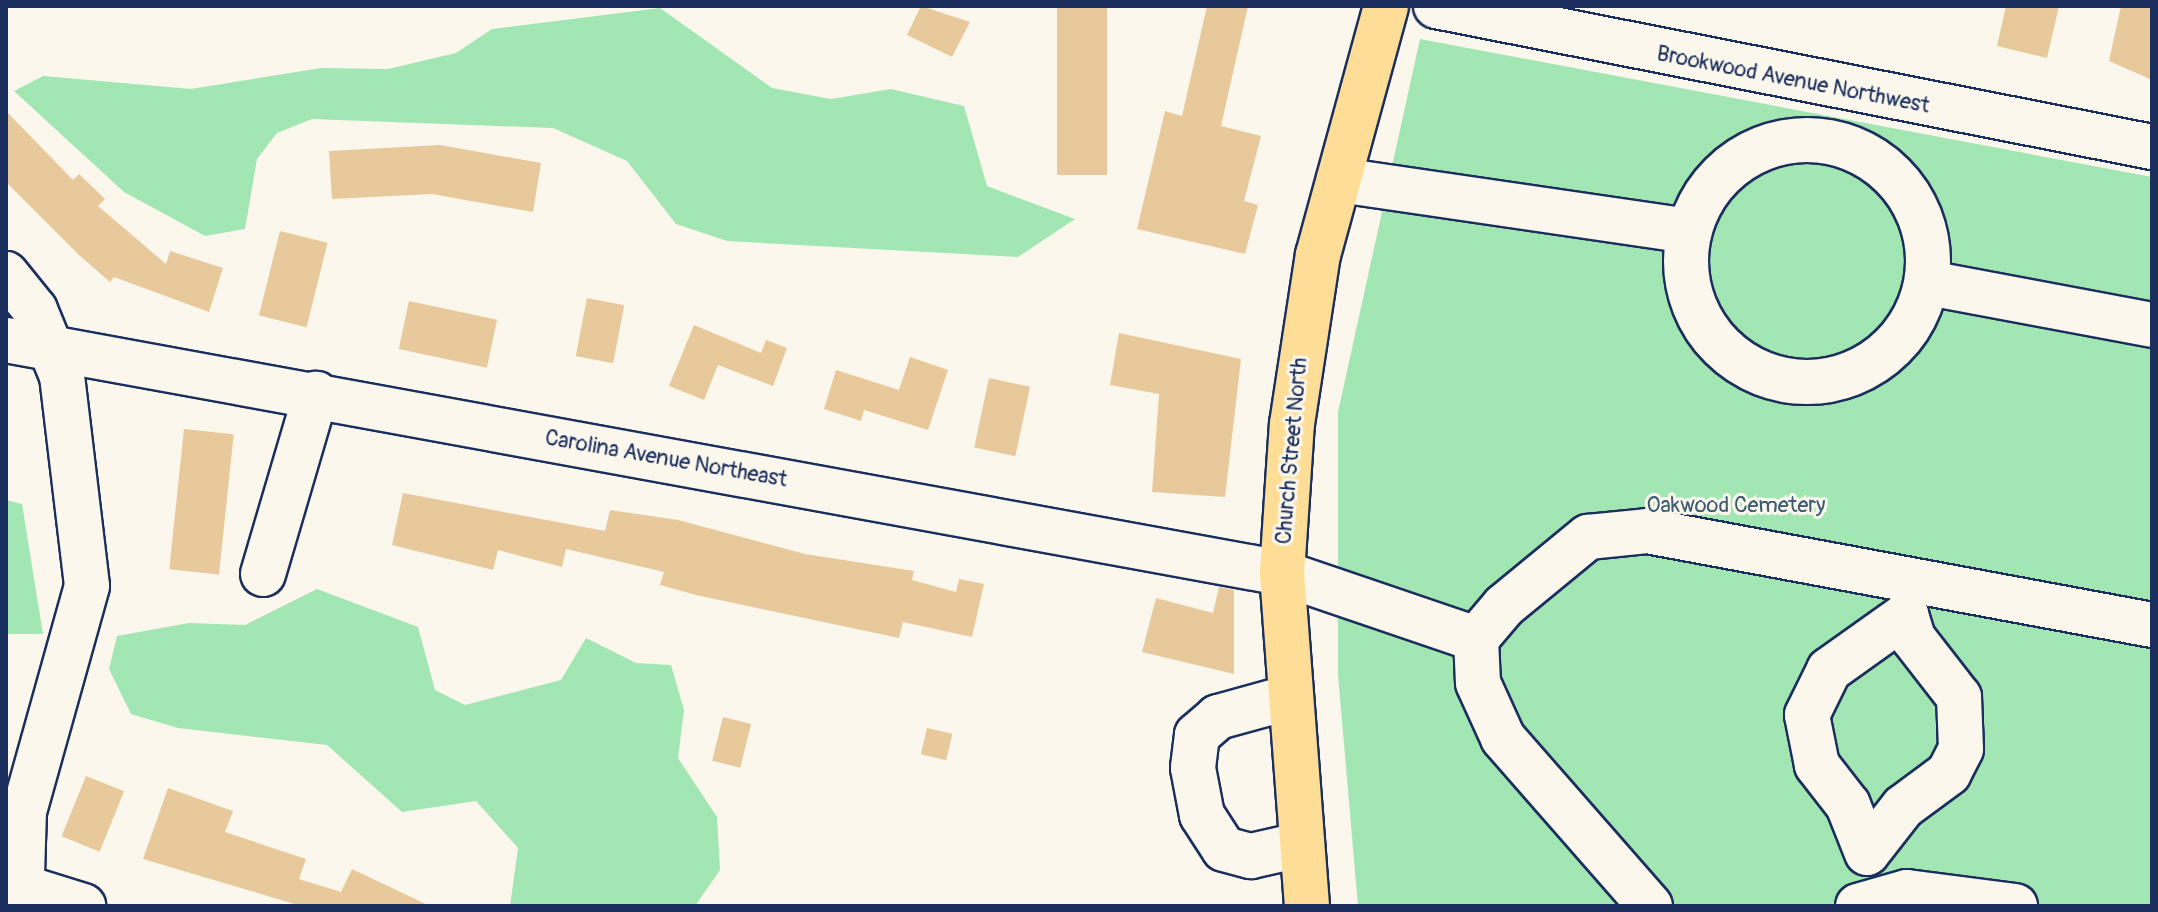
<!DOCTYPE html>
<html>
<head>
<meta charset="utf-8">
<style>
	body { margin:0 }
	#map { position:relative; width:2158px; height:912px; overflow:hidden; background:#fbf7ec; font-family:Pangolin,sans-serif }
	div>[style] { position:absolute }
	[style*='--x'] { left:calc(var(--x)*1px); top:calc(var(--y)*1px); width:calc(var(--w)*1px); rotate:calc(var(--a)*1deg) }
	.green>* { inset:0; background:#a2e7b3 }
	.building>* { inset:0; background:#e8c99b; transform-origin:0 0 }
	.roads { filter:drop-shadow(2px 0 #1b2f5e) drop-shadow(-2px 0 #1b2f5e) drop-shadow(0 2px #1b2f5e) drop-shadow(0 -2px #1b2f5e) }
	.minor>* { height:44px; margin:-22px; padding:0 22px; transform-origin:22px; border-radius:22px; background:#fbf7ec }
	.minor>.ring { margin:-22px; padding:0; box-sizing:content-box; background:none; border:44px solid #fbf7ec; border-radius:50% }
	.major>* { height:44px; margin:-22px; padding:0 22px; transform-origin:22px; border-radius:22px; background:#fede96 }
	span { translate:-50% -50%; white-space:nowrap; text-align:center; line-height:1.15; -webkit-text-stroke:6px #fbf7ec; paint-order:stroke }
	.street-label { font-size:22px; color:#1b2f5e }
	.park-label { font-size:22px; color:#3d5d73 }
	.frame { position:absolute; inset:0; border:8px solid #1b2f5e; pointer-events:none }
</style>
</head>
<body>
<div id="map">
	<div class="green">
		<div style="clip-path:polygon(660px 8px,772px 88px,831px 99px,891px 89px,964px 106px,987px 186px,1075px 219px,1018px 257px,727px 241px,676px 224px,627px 161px,553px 128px,312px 119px,277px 133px,257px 159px,245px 229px,205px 236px,124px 192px,14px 91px,43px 76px,191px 89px,321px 68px,388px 69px,456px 53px,492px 29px)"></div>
		<div style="clip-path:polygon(1420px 39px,2152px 177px,2152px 906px,1358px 906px,1338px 675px,1338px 412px)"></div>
		<div style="clip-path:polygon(6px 500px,22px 504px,43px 634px,6px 634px)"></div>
		<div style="clip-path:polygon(317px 589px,418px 627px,435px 690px,465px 705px,561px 680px,586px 638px,636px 663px,671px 665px,684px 710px,678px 758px,717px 817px,720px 870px,695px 906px,510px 906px,518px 848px,476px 801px,402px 812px,327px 745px,178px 728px,131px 714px,109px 669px,117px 636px,189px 623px,245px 625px)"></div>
	</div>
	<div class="building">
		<div style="clip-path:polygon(921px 6px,970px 22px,952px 57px,907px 35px)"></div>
		<div style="left:1057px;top:6px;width:50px;height:169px"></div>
		<div style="clip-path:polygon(1207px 6px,1248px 6px,1221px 126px,1261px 136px,1244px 201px,1258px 205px,1245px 254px,1137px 229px,1165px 111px,1182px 116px)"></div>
		<div style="clip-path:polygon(2006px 6px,2059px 6px,2047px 58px,1997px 46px)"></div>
		<div style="clip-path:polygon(2121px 6px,2152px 6px,2152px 80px,2109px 61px)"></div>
		<div style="clip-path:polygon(6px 111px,73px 180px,79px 174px,105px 199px,98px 206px,166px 264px,170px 251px,223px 268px,209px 312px,114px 277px,110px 282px,79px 255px,6px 182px)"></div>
		<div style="clip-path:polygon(440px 145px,541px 163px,533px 212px,432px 194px,332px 199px,329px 151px)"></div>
		<div style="left:280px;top:231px;width:49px;height:87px;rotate:14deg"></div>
		<div style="left:587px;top:298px;width:38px;height:59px;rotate:11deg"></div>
		<div style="left:409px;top:301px;width:90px;height:49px;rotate:12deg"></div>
		<div style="clip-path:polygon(694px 325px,761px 353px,766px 340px,787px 348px,773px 386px,718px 365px,704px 400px,669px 386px)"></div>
		<div style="clip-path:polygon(1119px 333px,1241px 359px,1225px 497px,1152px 492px,1159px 394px,1110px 385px)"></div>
		<div style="clip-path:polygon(910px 357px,948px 370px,928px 430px,864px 410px,861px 421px,824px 409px,836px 370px,899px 390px)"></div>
		<div style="left:989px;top:378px;width:42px;height:71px;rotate:12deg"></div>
		<div style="left:184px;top:429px;width:50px;height:141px;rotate:6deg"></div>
		<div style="clip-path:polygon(403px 493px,605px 531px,610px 510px,678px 520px,805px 554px,914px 571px,912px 580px,956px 592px,959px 579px,984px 584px,972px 637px,903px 622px,899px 638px,696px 595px,660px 585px,664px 572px,566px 549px,562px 567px,498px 550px,493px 570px,392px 545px)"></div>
		<div style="clip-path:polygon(1219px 587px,1234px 590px,1234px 674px,1142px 652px,1156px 598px,1213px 613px)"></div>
		<div style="left:723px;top:717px;width:29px;height:45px;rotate:14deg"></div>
		<div style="left:927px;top:728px;width:26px;height:27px;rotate:13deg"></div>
		<div style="left:86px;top:776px;width:41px;height:65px;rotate:22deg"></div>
		<div style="clip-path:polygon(168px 788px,233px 811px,225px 832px,306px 859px,299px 879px,341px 892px,352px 869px,430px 906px,301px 906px,143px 859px)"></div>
	</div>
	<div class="roads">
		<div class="minor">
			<div style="--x:1436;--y:6;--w:730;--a:11.14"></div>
			<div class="ring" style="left:1686px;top:140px;width:198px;height:198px"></div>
			<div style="--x:1339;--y:180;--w:354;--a:8.3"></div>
			<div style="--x:6;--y:274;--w:46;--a:51.1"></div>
			<div style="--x:35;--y:310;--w:71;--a:67.8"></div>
			<div style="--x:62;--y:376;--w:211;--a:83.2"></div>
			<div style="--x:87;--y:586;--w:234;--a:105.6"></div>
			<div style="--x:24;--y:811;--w:95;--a:91.8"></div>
			<div style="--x:1928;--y:283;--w:228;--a:10.6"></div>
			<div style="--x:6;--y:340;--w:1297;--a:10.35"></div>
			<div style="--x:1282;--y:573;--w:205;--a:18.8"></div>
			<div style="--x:263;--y:574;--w:188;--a:-73.6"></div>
			<div style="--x:1906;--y:615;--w:24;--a:73"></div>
			<div style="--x:1913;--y:638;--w:75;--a:52.1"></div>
			<div style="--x:1959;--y:697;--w:52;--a:87.8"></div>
			<div style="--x:1961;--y:749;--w:27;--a:117"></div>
			<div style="--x:1949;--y:773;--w:57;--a:143.5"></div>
			<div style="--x:1903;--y:807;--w:58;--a:128"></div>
			<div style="--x:1867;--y:853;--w:52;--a:-111.6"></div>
			<div style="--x:1848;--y:805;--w:51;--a:-127.8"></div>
			<div style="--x:1817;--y:765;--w:51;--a:-101.3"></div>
			<div style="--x:1807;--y:715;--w:50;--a:-63.9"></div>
			<div style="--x:1829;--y:670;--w:95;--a:-35.5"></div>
			<div style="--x:1287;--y:698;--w:72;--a:164.6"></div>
			<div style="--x:1218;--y:717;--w:28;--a:139"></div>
			<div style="--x:1197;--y:735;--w:33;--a:97"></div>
			<div style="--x:1193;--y:768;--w:48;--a:79.2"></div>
			<div style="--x:1202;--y:815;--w:40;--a:57.1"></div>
			<div style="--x:1224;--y:849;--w:28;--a:15"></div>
			<div style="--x:1251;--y:856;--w:50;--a:-12.7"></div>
			<div style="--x:6;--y:882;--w:81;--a:17.3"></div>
			<div style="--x:1650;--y:906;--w:223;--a:-131.2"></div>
			<div style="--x:1503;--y:738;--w:60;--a:-114.4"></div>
			<div style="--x:1478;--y:683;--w:44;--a:-92.6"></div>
			<div style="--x:1476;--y:639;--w:43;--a:-49.7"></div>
			<div style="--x:1504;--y:606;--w:109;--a:-39.4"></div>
			<div style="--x:1588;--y:537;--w:59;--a:-5.8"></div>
			<div style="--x:1647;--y:531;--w:514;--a:10.54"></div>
			<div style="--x:1858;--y:906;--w:51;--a:-15.9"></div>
			<div style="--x:1907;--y:892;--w:109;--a:7.4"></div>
		</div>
		<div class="major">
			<div style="--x:1307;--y:906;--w:334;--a:-94.3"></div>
			<div style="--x:1282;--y:573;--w:149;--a:-86.2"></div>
			<div style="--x:1292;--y:424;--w:171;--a:-81.3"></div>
			<div style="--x:1318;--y:255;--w:258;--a:-74.7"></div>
		</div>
	</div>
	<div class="street-label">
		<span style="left:1793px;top:80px;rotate:11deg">Brookwood Avenue Northwest</span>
		<span style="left:1292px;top:451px;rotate:-85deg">Church Street North</span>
		<span style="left:666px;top:459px;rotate:10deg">Carolina Avenue Northeast</span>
	</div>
	<div class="park-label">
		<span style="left:1736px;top:506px">Oakwood Cemetery</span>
	</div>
	<div class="frame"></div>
</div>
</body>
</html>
